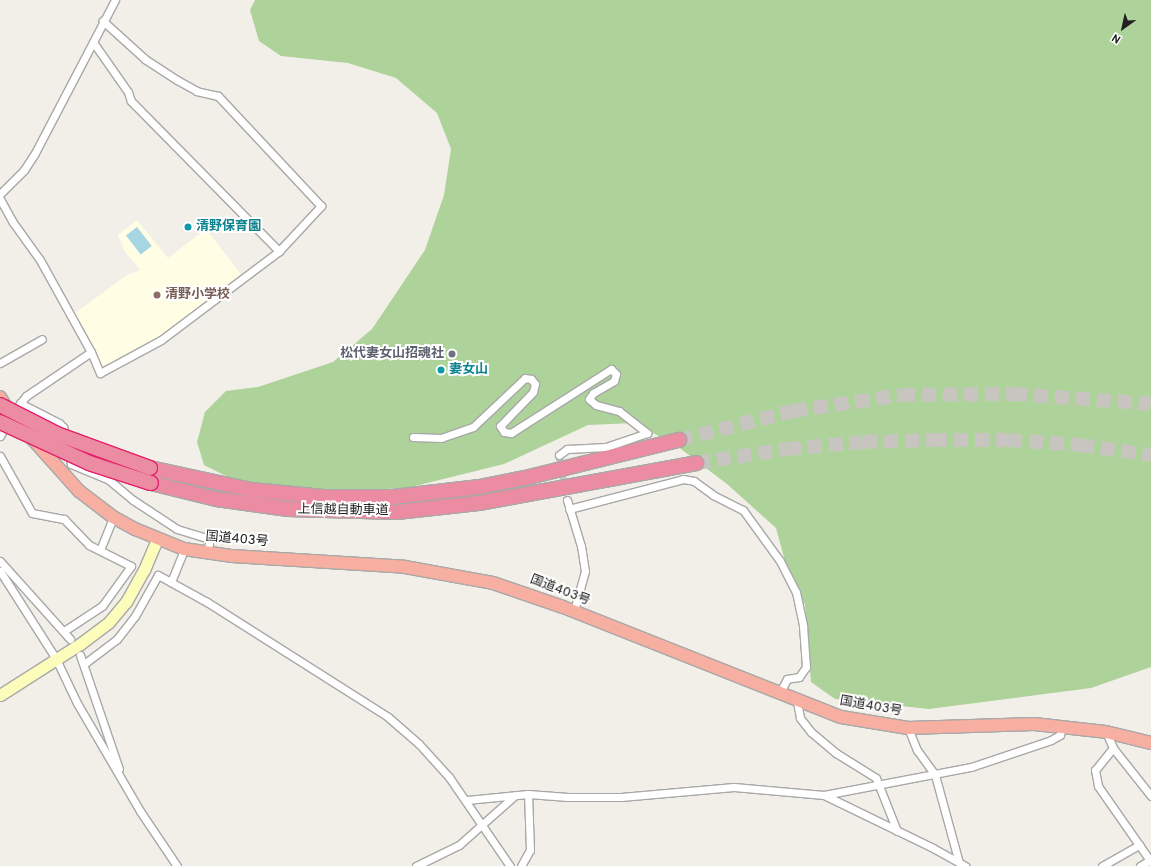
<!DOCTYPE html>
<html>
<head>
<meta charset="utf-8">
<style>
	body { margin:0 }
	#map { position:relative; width:1151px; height:866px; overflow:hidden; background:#f2eee8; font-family:Overpass,"Noto Sans JP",sans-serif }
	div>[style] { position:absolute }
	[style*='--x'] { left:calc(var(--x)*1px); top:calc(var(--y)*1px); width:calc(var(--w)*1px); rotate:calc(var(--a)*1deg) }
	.education>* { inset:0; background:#fffee4 }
	.forest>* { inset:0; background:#add39a }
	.water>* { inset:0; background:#a6d6e1; transform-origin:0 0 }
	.minor-tunnel>* { height:7px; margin-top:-3.5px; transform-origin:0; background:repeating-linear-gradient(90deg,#c8c5c0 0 7px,transparent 0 10.5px) }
	.motorway-tunnel>* { height:14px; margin-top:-7px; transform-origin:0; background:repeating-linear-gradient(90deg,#c8c5c0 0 14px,transparent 0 21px) }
	.roads { filter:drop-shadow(1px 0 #a8a8a8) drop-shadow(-1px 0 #a8a8a8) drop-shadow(0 1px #a8a8a8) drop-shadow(0 -1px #a8a8a8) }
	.minor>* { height:7px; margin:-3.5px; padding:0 3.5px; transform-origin:3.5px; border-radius:3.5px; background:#fff }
	.secondary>* { height:11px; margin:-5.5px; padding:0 5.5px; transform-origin:5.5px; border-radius:5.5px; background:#fcfdbb }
	.trunk>* { height:12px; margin:-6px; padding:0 6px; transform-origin:6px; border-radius:6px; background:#f6afa1 }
	.motorway>* { height:14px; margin:-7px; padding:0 7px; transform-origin:7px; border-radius:7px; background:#ec8ca2 }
	.bridges { filter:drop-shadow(1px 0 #e51f6b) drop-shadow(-1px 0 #e51f6b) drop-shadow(0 1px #e51f6b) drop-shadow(0 -1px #e51f6b) }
	.motorway-bridge>* { height:14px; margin:-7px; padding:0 7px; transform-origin:7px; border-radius:7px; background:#ec8ca2 }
	.dots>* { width:11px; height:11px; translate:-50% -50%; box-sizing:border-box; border:2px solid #fff; border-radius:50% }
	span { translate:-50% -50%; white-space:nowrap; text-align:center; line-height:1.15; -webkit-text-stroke:4px #fff; paint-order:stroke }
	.culture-label { font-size:13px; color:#0d838f; font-weight:700 }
	.left { translate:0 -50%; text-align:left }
	.education-label { font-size:13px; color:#785e54; font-weight:700 }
	.worship-label { font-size:13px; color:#5b616d; font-weight:700 }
	.right { translate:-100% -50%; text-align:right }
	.street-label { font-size:13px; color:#212121 }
	.north { position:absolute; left:1103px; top:8px; width:40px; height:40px; -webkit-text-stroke:3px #fff; paint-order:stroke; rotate:213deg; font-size:11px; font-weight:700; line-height:16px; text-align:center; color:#212121 }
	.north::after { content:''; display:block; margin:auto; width:14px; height:18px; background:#212121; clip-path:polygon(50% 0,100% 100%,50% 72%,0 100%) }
</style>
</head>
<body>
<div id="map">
	<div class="education">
		<div style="clip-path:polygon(137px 220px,168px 258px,206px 229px,241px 274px,161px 338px,102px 367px,71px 316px,127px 275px,140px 270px,125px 252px,118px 235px)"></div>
	</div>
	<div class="forest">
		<div style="clip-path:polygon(255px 0,1151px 0,1151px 667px,1091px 688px,929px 709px,835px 699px,811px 682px,805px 605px,785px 561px,776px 528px,727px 484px,673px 443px,633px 423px,588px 425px,504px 464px,407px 488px,347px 491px,290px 487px,236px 481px,204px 465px,197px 442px,205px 412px,226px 391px,258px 387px,333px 362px,372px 329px,425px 250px,444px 195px,451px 149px,437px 113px,396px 78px,348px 63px,281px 56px,259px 41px,250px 10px)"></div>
	</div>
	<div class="water">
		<div style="left:137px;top:227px;width:24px;height:14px;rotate:52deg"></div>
	</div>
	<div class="minor-tunnel">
		<div style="--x:559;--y:455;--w:46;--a:79.9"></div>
	</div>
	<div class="motorway-tunnel">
		<div style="--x:679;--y:440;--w:118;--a:-14.3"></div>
		<div style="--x:793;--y:411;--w:109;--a:-8.4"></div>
		<div style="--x:901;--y:395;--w:112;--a:-0.5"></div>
		<div style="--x:1013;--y:394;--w:138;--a:4.1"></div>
		<div style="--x:696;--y:463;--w:92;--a:-8.7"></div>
		<div style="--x:787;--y:449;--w:76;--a:-5.3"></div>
		<div style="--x:863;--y:442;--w:70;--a:-1.6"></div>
		<div style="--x:933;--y:440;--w:75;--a:0"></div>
		<div style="--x:1008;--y:440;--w:72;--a:4"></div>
		<div style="--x:1080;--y:445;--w:72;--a:8"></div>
	</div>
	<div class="roads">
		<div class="minor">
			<div style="--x:93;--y:42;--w:61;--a:55"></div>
			<div style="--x:128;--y:92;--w:9;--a:72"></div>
			<div style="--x:131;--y:101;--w:211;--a:45.4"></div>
			<div style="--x:0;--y:194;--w:34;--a:-45"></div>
			<div style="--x:24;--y:170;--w:20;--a:-57"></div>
			<div style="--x:35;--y:153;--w:173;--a:-62.4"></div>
			<div style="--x:0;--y:199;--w:25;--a:61"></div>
			<div style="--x:12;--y:221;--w:48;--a:54.3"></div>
			<div style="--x:40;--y:260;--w:105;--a:61"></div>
			<div style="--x:91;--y:352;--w:78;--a:145.9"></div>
			<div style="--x:26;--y:396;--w:23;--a:128"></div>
			<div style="--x:91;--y:352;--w:23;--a:67"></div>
			<div style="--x:100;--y:373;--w:69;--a:-28.4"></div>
			<div style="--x:161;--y:340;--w:148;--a:-37"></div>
			<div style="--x:279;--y:251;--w:62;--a:-47"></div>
			<div style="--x:321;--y:206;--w:151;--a:-133.1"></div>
			<div style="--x:218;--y:96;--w:22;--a:-167"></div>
			<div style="--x:197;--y:91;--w:23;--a:-151"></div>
			<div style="--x:177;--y:80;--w:38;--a:-147"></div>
			<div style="--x:145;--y:59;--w:57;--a:-137.9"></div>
			<div style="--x:0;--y:363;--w:48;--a:-29.7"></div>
			<div style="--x:20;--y:403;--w:44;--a:27.1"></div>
			<div style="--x:59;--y:423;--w:6;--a:45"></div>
			<div style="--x:63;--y:427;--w:11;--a:80"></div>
			<div style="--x:0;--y:436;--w:15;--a:-62"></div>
			<div style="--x:413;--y:437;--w:28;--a:2"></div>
			<div style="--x:441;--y:438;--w:34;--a:-19"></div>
			<div style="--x:473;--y:427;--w:71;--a:-43.3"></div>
			<div style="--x:525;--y:378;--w:6;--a:9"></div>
			<div style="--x:531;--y:379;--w:6;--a:51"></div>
			<div style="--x:535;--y:384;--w:8;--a:104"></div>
			<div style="--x:533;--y:392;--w:47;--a:134.1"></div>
			<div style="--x:500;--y:426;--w:7;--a:56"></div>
			<div style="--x:504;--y:432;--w:7;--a:8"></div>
			<div style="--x:511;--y:433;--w:119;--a:-32.6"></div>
			<div style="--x:611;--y:369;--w:7;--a:45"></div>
			<div style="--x:616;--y:374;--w:7;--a:106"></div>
			<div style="--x:614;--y:381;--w:24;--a:150"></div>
			<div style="--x:593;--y:393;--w:7;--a:124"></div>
			<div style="--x:589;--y:399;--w:9;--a:41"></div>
			<div style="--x:596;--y:405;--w:24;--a:15"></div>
			<div style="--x:619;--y:411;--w:36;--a:38"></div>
			<div style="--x:647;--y:433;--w:43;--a:161.1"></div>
			<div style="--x:606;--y:447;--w:39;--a:177"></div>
			<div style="--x:567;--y:449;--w:10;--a:143"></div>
			<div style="--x:69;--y:454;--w:10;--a:79"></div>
			<div style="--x:71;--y:464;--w:41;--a:22.8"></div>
			<div style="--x:109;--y:480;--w:31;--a:40"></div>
			<div style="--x:133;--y:500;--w:53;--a:33.4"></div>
			<div style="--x:177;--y:529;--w:34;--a:17"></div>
			<div style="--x:210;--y:539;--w:13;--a:103"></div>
			<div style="--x:0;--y:456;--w:65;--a:60.7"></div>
			<div style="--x:32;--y:513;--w:33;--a:11"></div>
			<div style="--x:64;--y:519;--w:36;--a:46"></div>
			<div style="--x:89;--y:545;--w:47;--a:26.6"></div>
			<div style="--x:131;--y:566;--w:49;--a:125.9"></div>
			<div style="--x:102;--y:606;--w:45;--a:146.7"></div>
			<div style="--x:567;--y:500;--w:48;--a:73.1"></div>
			<div style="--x:581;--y:546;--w:25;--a:81"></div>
			<div style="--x:585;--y:571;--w:41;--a:105.4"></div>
			<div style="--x:569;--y:509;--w:118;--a:-14.7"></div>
			<div style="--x:683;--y:479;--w:11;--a:10"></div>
			<div style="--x:694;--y:481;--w:24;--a:36"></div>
			<div style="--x:713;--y:495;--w:34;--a:27"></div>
			<div style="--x:743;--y:510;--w:63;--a:54"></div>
			<div style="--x:780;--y:561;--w:35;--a:63"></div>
			<div style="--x:796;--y:592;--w:35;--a:78"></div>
			<div style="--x:803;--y:626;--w:41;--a:85.8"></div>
			<div style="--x:806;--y:667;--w:12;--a:125"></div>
			<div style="--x:799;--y:677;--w:12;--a:171"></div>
			<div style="--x:787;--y:679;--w:17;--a:118"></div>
			<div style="--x:100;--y:550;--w:35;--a:-68"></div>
			<div style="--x:0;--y:561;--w:105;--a:48.1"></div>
			<div style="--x:0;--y:571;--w:104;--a:57.5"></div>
			<div style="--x:56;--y:659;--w:49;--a:64.5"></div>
			<div style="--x:77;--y:703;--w:125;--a:59.7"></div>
			<div style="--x:140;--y:811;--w:66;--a:56.1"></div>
			<div style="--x:171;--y:582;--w:35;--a:-68"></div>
			<div style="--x:80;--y:655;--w:120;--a:71.1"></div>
			<div style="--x:84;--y:664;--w:41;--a:-37.1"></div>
			<div style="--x:117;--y:639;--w:29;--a:-52"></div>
			<div style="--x:135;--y:616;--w:47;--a:-60.7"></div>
			<div style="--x:158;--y:575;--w:56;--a:28.9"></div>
			<div style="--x:207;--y:602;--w:214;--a:32.4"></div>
			<div style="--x:388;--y:717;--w:41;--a:41.1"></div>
			<div style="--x:419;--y:744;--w:45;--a:47.7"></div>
			<div style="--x:449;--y:777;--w:108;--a:55.6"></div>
			<div style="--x:797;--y:702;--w:16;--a:79"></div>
			<div style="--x:800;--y:718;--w:18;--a:52"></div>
			<div style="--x:811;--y:732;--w:33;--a:40"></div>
			<div style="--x:836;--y:753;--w:47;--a:32"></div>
			<div style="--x:876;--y:778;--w:57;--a:68.4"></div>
			<div style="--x:908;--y:728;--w:24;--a:68"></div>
			<div style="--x:917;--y:750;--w:31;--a:54"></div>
			<div style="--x:935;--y:775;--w:91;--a:74.7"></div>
			<div style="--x:1106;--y:732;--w:17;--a:66"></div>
			<div style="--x:1113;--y:748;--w:61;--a:51.6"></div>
			<div style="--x:1113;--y:748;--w:28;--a:129"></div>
			<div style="--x:1095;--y:770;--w:16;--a:79"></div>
			<div style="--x:1098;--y:786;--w:93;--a:55.1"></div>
			<div style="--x:824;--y:795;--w:121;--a:25.9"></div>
			<div style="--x:933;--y:848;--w:37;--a:29"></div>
			<div style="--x:467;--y:800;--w:61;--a:-5.6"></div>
			<div style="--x:528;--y:794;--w:40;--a:4.3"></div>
			<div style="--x:568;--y:797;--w:53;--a:0"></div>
			<div style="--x:621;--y:797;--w:113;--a:-5.1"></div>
			<div style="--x:734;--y:787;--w:90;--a:5.1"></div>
			<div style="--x:824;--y:795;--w:150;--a:-10.8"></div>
			<div style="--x:971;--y:767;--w:84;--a:-18.6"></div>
			<div style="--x:1051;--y:740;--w:10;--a:-29"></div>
			<div style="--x:1060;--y:735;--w:8;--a:-76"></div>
			<div style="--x:416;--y:866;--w:48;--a:-26"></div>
			<div style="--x:459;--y:845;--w:74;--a:-41.7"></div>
			<div style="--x:521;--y:866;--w:18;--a:-61"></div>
			<div style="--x:530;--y:850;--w:56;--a:-92"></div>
			<div style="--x:1102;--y:866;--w:43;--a:-29.6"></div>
			<div style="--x:1140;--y:866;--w:12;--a:-31"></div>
		</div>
		<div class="secondary">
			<div style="--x:0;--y:695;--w:95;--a:-32.5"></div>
			<div style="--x:80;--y:644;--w:36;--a:-37"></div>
			<div style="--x:109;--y:622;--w:26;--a:-50"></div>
			<div style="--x:126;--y:602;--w:37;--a:-61"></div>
			<div style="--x:144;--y:570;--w:34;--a:-67"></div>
		</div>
		<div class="trunk">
			<div style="--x:0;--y:397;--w:21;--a:59"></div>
			<div style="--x:11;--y:415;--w:102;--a:48.2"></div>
			<div style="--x:79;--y:491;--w:43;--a:37.4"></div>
			<div style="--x:113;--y:517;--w:25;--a:29"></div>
			<div style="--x:135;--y:529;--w:53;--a:22.2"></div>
			<div style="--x:184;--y:549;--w:49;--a:8.3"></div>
			<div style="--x:232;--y:556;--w:173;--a:3.6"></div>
			<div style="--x:405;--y:567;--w:89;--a:10.3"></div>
			<div style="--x:493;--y:583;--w:74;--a:18.9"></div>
			<div style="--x:563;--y:607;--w:299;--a:21.6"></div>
			<div style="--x:841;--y:717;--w:68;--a:9.3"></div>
			<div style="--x:908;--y:728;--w:126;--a:-1.8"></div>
			<div style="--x:1034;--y:724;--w:72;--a:6.3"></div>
			<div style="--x:1106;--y:732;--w:46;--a:13.7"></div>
		</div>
		<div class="motorway">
			<div style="--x:150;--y:468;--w:104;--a:12.2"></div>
			<div style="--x:252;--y:490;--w:72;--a:5.6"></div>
			<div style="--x:324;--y:497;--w:69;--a:0"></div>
			<div style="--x:393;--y:497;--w:87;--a:-6.6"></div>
			<div style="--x:479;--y:487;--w:47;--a:-11.1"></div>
			<div style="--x:525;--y:478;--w:159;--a:-13.9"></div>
			<div style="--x:151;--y:483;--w:67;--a:13.8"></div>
			<div style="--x:216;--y:499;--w:73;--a:7.9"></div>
			<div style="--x:288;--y:509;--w:109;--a:1.6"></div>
			<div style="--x:397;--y:512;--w:82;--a:-6.3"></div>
			<div style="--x:479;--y:503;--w:221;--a:-10.4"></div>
		</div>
	</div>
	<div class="bridges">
		<div class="motorway-bridge">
			<div style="--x:0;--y:405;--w:64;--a:27"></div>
			<div style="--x:57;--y:434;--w:99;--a:20.1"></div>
			<div style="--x:0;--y:422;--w:98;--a:24.7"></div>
			<div style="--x:89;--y:463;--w:65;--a:17.9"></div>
		</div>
	</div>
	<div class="dots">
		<div style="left:188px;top:227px;background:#0f9aa8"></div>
		<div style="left:157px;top:295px;background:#8d6e63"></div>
		<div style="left:452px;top:354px;background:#6b7280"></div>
		<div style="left:441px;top:370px;background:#0f9aa8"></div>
	</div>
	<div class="culture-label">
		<span class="left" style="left:196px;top:227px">清野保育園</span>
		<span class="left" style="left:449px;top:370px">妻女山</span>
	</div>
	<div class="education-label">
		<span class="left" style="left:165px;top:295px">清野小学校</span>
	</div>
	<div class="worship-label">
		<span class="right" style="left:444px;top:354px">松代妻女山招魂社</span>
	</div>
	<div class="street-label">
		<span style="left:343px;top:511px;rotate:1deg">上信越自動車道</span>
		<span style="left:237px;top:540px;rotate:5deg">国道403号</span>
		<span style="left:560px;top:591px;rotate:21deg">国道403号</span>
		<span style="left:871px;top:707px;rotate:10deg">国道403号</span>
	</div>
	<div class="north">N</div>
</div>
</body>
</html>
